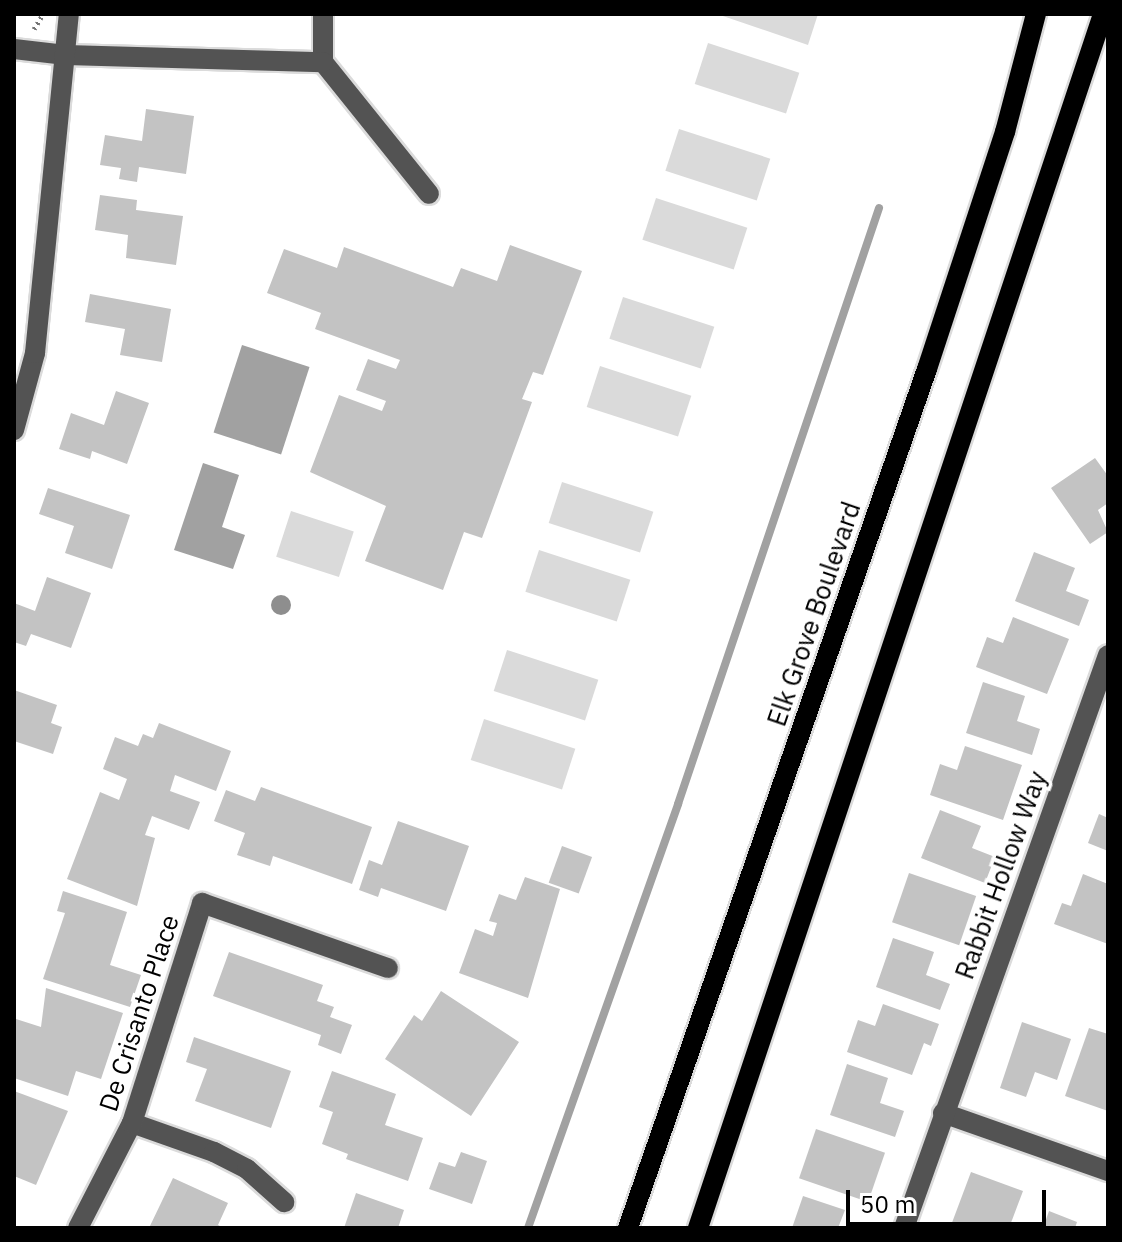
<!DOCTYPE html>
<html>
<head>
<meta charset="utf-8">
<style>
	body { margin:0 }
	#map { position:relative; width:1122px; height:1242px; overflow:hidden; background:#fff; font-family:"IBM Plex Sans",sans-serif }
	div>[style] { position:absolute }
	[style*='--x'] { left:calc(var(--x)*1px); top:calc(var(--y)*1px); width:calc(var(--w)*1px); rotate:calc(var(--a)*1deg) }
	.green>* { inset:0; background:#dadada; transform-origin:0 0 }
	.water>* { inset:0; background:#a1a1a1; transform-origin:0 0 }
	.stream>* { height:8px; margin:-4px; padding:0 4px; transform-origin:4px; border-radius:4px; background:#a1a1a1 }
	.building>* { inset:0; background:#c3c3c3; transform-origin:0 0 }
	.path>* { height:5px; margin-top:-2.5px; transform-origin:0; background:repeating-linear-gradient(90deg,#757575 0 2px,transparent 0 6px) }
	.roads { filter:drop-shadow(2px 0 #dbdbdb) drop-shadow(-2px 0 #dbdbdb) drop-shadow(0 2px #dbdbdb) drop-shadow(0 -2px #dbdbdb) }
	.minor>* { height:20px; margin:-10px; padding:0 10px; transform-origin:10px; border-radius:10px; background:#535353 }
	.major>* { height:20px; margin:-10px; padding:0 10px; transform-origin:10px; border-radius:10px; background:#000 }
	.trees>* { width:20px; height:20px; margin:-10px; border-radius:50%; background:#8e8e8e }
	span { translate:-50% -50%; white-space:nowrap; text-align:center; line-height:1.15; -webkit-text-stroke:7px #fff; paint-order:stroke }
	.street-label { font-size:26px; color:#000 }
	.frame { position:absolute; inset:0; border:16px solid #000; pointer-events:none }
	.scale { position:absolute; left:846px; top:1190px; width:200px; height:36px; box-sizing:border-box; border:4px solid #000; border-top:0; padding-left:10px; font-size:24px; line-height:28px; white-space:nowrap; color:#000; -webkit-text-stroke:6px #fff; paint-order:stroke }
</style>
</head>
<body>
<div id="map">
	<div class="green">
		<div style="clip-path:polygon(717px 14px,818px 14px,808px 45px)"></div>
		<div style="left:708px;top:43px;width:96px;height:43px;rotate:18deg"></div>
		<div style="left:679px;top:129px;width:96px;height:44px;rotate:18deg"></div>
		<div style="left:656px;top:198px;width:96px;height:44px;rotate:18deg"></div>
		<div style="left:623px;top:297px;width:96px;height:44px;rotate:18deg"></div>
		<div style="left:600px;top:366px;width:96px;height:43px;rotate:18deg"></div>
		<div style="left:562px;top:482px;width:96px;height:43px;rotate:18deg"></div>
		<div style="left:291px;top:511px;width:66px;height:48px;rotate:18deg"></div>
		<div style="left:539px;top:550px;width:96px;height:44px;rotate:18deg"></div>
		<div style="left:507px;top:650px;width:96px;height:43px;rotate:18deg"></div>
		<div style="left:484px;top:719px;width:96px;height:43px;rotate:18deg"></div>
	</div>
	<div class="water">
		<div style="left:242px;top:345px;width:71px;height:92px;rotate:18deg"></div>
		<div style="clip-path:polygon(203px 463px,239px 475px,222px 527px,245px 535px,233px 569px,174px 550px)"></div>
	</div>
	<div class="stream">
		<div style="--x:528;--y:1228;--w:450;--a:-70.5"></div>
		<div style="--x:678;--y:804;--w:629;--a:-71.36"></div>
	</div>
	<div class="building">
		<div style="clip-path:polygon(146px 109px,194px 116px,186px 174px,139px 167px,137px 182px,119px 179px,121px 168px,100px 165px,105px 135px,142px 141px)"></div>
		<div style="clip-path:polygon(100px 195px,137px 200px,136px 210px,183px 216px,176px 265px,126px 258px,128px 235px,95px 230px)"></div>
		<div style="clip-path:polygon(510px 245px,582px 271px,543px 375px,533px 372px,522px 399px,532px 402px,482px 538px,464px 532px,443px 590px,365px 561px,386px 506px,310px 472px,339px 395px,382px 411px,386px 401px,356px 390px,368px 359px,396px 369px,400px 360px,315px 329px,321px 313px,267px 293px,284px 249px,337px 268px,344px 247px,453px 287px,461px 268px,497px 281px)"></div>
		<div style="clip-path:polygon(90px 294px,171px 309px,162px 362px,120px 355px,125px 329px,85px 322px)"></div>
		<div style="clip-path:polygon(116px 391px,149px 403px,127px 464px,92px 451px,90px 459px,59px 449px,71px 413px,104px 425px)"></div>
		<div style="clip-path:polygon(1095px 458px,1108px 476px,1108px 503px,1098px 510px,1108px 532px,1090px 544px,1051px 488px)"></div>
		<div style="clip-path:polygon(48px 488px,130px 515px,112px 569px,65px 553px,74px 526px,39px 514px)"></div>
		<div style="clip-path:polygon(1034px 552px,1075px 568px,1066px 591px,1089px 600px,1079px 626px,1015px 601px)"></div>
		<div style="clip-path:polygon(47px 577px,91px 593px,71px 648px,31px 634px,26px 646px,14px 642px,14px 603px,35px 611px)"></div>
		<div style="clip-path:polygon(1013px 617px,1069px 639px,1047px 694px,976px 667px,987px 637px,1003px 643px)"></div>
		<div style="clip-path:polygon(983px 682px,1025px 696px,1017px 721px,1040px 729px,1032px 755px,966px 733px)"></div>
		<div style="clip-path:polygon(14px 690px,57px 705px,51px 723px,62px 727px,53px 754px,14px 741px)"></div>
		<div style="clip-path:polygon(159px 723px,231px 751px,216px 791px,175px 775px,170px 791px,200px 802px,189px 830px,152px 816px,145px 835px,155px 838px,137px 906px,67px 879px,100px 792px,119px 800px,127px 779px,103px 769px,115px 737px,138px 746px,143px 734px,153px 738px)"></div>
		<div style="clip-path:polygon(965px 746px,1022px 765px,1003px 820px,930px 795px,940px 764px,957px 770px)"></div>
		<div style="clip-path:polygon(261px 787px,372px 827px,352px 884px,273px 856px,270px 866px,237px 855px,245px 833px,214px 821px,226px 790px,255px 801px)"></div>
		<div style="clip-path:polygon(940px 810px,981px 826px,972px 848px,995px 857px,985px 883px,921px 858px)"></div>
		<div style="clip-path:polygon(1099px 814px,1108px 818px,1108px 851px,1088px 843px)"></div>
		<div style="clip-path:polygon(398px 821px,469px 846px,446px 911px,381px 888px,378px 897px,359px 890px,369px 860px,382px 865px)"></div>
		<div style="left:562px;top:846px;width:32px;height:39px;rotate:20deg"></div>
		<div style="left:909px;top:873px;width:71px;height:52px;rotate:19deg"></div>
		<div style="clip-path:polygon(1083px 874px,1108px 884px,1108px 944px,1054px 924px,1062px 903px,1071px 906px)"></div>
		<div style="clip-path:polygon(525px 877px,560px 889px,528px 998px,459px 973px,475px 929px,493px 936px,497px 923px,489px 921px,499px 894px,516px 900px)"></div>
		<div style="clip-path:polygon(63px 891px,127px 912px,110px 965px,141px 975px,130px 1007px,43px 979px,65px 913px,57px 911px)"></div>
		<div style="clip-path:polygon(893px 938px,934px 952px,926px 975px,950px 984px,940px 1010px,876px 987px)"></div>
		<div style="clip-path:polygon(229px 952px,323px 985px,317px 1001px,334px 1007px,330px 1017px,352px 1025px,341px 1054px,318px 1045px,321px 1035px,213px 996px)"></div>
		<div style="clip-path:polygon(46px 988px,123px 1013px,101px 1079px,76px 1071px,68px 1096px,14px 1078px,16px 1019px,41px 1027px)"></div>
		<div style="clip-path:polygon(441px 991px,519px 1042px,471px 1116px,385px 1059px,414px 1015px,422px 1021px)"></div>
		<div style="clip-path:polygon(883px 1004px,939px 1024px,931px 1046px,924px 1043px,912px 1075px,847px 1052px,858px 1020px,875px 1026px)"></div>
		<div style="clip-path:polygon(1022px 1022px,1071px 1039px,1057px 1080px,1035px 1072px,1026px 1097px,1000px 1088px)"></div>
		<div style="clip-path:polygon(1089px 1028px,1108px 1034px,1108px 1111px,1065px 1096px)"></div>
		<div style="clip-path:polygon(194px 1037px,291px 1071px,271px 1128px,195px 1101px,207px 1069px,186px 1062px)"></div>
		<div style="clip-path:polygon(847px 1064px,888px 1078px,880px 1103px,904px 1111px,895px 1137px,830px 1115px)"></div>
		<div style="clip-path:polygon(332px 1071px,396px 1094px,385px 1125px,423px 1138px,408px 1181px,346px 1159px,348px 1154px,322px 1144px,333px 1112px,319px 1107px)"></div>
		<div style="clip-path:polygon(14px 1091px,68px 1111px,36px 1185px,14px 1176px)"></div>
		<div style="left:816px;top:1129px;width:73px;height:52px;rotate:19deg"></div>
		<div style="clip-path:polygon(461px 1152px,487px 1161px,472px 1204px,429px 1189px,439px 1162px,455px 1167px)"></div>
		<div style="clip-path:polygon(971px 1172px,1023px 1191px,1009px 1228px,950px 1228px)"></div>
		<div style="clip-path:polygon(173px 1178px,228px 1203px,218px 1225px,224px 1228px,149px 1228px)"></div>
		<div style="clip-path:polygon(356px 1193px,404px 1210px,398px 1228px,344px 1228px)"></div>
		<div style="clip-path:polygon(803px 1196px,845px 1210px,838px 1228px,792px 1228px)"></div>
		<div style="clip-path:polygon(1049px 1211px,1077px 1222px,1075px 1228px,1043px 1228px)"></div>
	</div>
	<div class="path">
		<div style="--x:34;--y:29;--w:17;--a:-59"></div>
	</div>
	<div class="roads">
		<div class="minor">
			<div style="--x:323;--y:14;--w:48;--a:90"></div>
			<div style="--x:323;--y:62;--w:169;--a:51.2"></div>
			<div style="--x:14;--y:49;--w:52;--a:6.6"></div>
			<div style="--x:66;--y:55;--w:257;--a:1.6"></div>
			<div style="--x:14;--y:430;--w:80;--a:-74.7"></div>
			<div style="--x:35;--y:353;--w:341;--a:-84.3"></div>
			<div style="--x:943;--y:1113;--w:175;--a:19.4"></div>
			<div style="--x:132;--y:1123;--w:87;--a:19.5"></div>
			<div style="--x:214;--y:1152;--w:37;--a:27"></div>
			<div style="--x:247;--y:1169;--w:50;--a:41.7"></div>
			<div style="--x:78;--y:1228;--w:118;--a:-62.8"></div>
			<div style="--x:132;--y:1123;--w:231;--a:-72.3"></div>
			<div style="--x:202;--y:903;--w:197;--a:19.3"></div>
			<div style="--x:904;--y:1228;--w:608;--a:-70.4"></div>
		</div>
		<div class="major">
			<div style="--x:628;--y:1228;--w:910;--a:-70.81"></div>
			<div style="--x:927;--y:369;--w:250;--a:-71.8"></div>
			<div style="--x:1005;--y:132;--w:122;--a:-75.3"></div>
			<div style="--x:698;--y:1228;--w:1280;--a:-71.55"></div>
		</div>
	</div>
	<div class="trees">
		<div style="left:281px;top:605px"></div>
	</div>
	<div class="street-label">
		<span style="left:814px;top:614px;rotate:-71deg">Elk Grove Boulevard</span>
		<span style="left:1001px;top:875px;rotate:-70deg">Rabbit Hollow Way</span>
		<span style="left:139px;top:1013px;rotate:-72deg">De Crisanto Place</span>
	</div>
	<div class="frame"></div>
	<div class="scale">50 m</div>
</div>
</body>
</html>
